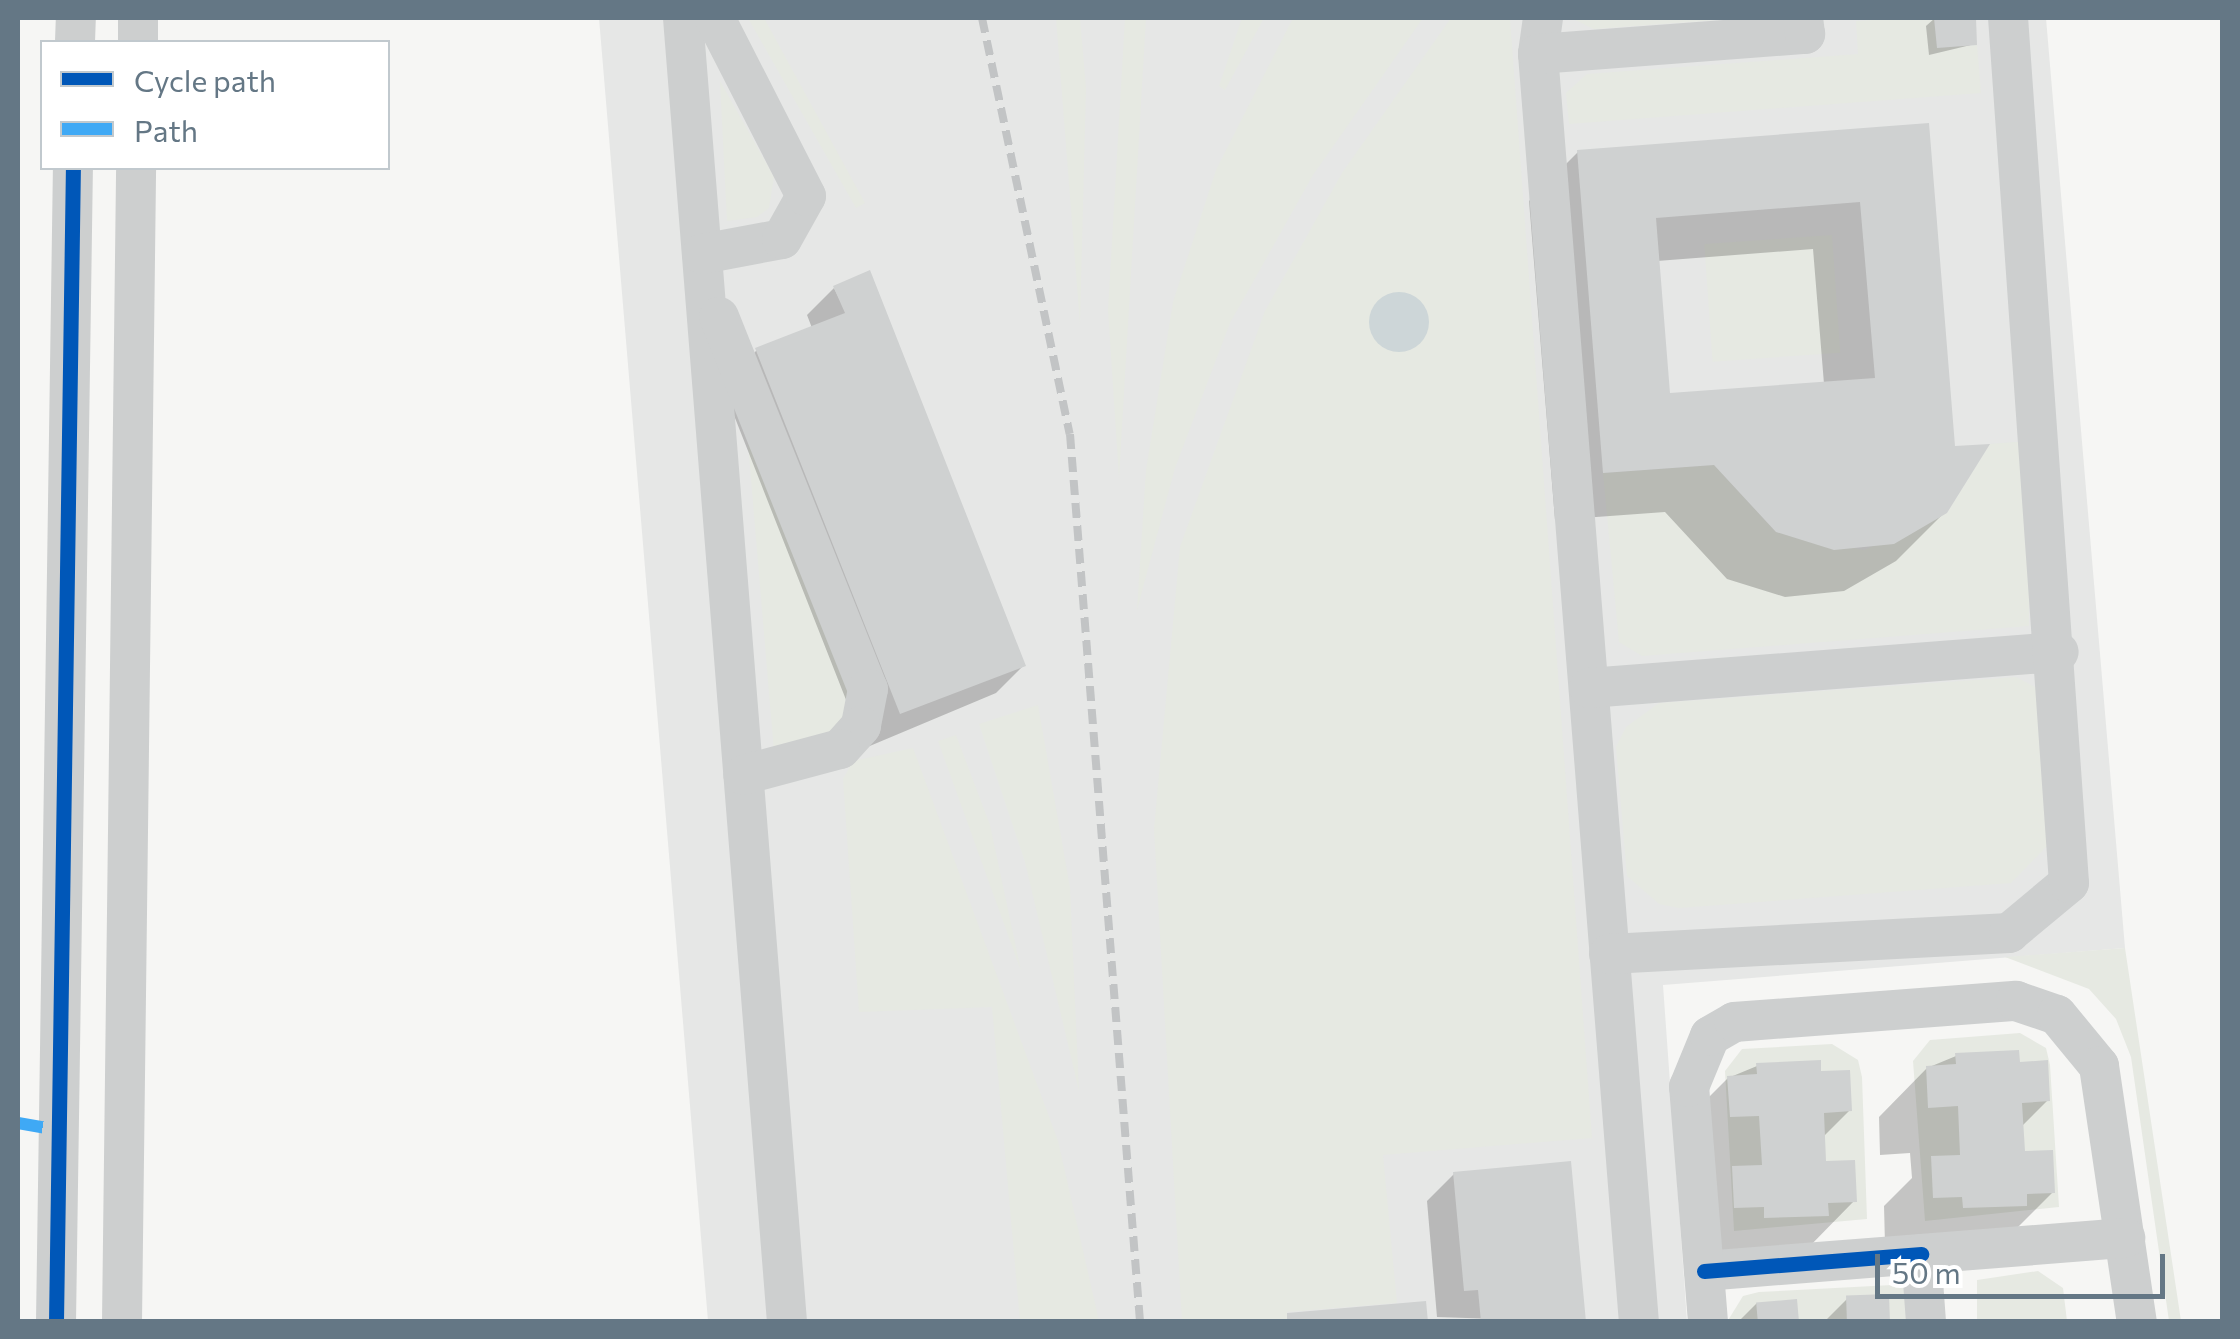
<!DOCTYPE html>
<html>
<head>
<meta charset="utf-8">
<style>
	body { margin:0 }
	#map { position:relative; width:2240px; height:1339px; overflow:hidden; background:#f6f6f4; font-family:Commissioner,sans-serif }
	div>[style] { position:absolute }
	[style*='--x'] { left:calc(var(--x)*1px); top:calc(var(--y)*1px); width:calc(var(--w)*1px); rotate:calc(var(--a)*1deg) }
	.built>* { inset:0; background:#e6e7e6 }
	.green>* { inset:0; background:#e6e9e2; transform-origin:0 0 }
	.water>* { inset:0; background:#cdd6d8 }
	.round { border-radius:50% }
	.shadow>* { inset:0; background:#0003 }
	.building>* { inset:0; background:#cfd1d1; transform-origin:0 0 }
	.minor>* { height:40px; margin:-20px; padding:0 20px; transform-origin:20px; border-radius:20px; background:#cdcfcf }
	.rail>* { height:8px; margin-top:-4px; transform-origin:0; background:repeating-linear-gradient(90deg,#c2c4c5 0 15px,transparent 0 23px) }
	.quiet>* { height:12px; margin-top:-6px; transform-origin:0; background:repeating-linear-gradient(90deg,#3fa9f5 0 25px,transparent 0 37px) }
	.cycleway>* { height:15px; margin:-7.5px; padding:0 7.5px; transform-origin:7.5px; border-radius:7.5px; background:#0057b8 }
	span { translate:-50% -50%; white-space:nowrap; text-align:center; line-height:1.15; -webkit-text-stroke:10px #fff; paint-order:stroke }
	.frame { position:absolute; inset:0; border:20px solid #647785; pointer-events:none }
	.legend { position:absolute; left:40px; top:40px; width:350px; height:130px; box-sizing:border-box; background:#fff; border:2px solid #c1c9ce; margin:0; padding:12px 18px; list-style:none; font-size:30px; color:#647785 }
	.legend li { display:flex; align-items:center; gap:20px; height:50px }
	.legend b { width:50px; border:2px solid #c1c9ce }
	.scale { position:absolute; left:1875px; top:1254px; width:290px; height:45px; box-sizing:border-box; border:5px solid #647785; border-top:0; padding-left:12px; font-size:30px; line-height:35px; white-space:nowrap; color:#647785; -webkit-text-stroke:8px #fff; paint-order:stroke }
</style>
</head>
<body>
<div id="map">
	<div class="built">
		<div style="clip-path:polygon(599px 18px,2046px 18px,2125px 948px,1663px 985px,1687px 1321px,708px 1321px)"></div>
	</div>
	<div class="green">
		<div style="clip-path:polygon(748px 18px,764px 18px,865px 203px,856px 208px)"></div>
		<div style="clip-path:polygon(1056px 18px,1080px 18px,1086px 88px,1080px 324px)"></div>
		<div style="clip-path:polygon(1125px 18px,1146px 18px,1119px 478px,1108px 310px)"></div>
		<div style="clip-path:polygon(1242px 18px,1264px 18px,1225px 90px,1219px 86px)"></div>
		<div style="clip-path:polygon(1293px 18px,1423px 18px,1313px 175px,1230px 323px,1175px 468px,1137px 610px,1146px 470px,1173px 302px,1216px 170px)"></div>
		<div style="clip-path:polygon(1451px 18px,1510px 18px,1592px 1138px,1383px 1155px,1397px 1303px,1287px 1312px,1287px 1321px,1182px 1322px,1154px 829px,1180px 547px,1265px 311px,1342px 173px)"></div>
		<div style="clip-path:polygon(1571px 18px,1745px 18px,1594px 29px)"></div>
		<div style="clip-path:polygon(1905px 18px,1934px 18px,1937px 48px,1977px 45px,1981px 93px,1569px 124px,1566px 93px,1587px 74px,1858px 54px,1856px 21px)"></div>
		<div style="clip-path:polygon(720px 81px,774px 177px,769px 208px,757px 217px,727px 221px)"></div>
		<div style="left:1832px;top:235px;width:118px;height:128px;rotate:86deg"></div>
		<div style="clip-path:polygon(746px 420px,854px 685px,838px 732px,774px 752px)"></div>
		<div style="clip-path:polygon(2029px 441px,2029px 626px,1642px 656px,1619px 642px,1603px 473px,1714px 465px,1776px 532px,1864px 550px,1947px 513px,1990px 444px)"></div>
		<div style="clip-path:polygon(2016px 677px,2037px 688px,2051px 842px,2011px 883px,1679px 908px,1659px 904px,1627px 876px,1616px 747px,1626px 727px,1659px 703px)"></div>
		<div style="clip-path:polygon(1038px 705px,1070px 888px,1079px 1091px,1025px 862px,979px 724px)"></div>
		<div style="clip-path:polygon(956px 735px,990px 825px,1021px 971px,938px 741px)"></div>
		<div style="clip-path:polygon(913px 748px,1058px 1141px,1099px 1321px,1020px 1321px,992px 1007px,859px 1012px,843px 779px,853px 761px)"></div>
		<div style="clip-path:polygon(2125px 948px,2181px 1321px,2169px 1321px,2131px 1057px,2116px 1019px,2089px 989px,2005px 957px)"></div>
		<div style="clip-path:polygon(2020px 1033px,2046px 1048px,2050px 1065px,2059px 1207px,1925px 1221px,1913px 1061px,1930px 1040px)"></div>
		<div style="clip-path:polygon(1832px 1044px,1858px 1060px,1862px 1077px,1867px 1219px,1734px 1231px,1725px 1071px,1742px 1049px)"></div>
		<div style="clip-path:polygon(2038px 1271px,2063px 1288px,2067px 1321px,1977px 1321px,1977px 1280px)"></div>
		<div style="clip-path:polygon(1911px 1284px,1925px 1321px,1727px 1322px,1743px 1296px,1759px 1292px)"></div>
	</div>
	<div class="water">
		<div class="round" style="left:1369px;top:292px;width:60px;height:60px"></div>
	</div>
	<div class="shadow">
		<div style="clip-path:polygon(1935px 18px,1973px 18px,1975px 44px,1929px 55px,1926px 26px)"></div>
		<div style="clip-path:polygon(evenodd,1926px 126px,1952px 449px,1986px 446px,1945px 512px,1896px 561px,1844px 591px,1785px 597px,1727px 579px,1665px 512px,1555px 520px,1529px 201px,1578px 152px,1926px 126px,1813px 249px,1824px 384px,1668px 396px,1657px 261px,1813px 249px)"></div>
		<div style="clip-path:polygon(834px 288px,1023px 666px,996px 693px,865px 748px,722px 385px,757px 350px,812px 328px,807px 315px)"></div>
		<div style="clip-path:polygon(1956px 1056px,2017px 1064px,2048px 1100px,2021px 1127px,2022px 1154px,2053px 1192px,2005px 1240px,1885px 1245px,1884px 1206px,1912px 1178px,1910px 1153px,1880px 1155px,1879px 1117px,1927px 1068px)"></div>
		<div style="clip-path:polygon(1757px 1066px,1819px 1074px,1850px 1110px,1822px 1138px,1824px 1164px,1854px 1201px,1806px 1250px,1717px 1254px,1680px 1126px,1728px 1078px)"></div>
		<div style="clip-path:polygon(1454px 1174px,1584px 1322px,1437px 1317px,1427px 1201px)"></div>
		<div style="clip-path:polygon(1847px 1299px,1887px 1322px,1824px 1322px)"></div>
		<div style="clip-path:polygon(1757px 1303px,1796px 1322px,1738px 1322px)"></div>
	</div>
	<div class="building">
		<div style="clip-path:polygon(1934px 18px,1976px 18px,1977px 45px,1937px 48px)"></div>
		<div style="clip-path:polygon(evenodd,1929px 123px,1955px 446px,1990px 444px,1947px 513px,1894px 544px,1834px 550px,1776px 532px,1714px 465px,1603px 473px,1577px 150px,1929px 123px,1860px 202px,1875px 378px,1670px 393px,1656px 218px,1860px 202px)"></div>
		<div style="clip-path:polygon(870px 270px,1026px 666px,900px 714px,755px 348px,845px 313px,833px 286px)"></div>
		<div style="clip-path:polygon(2019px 1050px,2020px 1062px,2048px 1060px,2050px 1101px,2022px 1103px,2025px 1151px,2053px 1150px,2055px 1193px,2027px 1194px,2027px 1206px,1963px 1208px,1962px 1197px,1933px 1198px,1931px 1156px,1960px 1155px,1958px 1106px,1928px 1108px,1926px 1066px,1956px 1064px,1955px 1053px)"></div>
		<div style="clip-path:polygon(1821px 1060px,1821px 1071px,1850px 1070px,1852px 1111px,1824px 1113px,1826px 1161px,1855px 1160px,1857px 1202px,1828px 1203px,1829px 1216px,1764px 1218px,1764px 1207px,1734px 1208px,1732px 1166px,1762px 1165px,1759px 1116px,1730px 1117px,1727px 1076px,1757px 1074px,1756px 1063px)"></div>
		<div style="clip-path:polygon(1571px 1161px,1586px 1322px,1481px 1322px,1478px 1290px,1464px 1291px,1453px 1172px)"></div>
		<div style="left:1889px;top:1294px;width:28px;height:43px;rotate:88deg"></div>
		<div style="left:1797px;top:1299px;width:23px;height:41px;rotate:85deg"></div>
		<div style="clip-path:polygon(1426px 1301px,1428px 1322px,1287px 1322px,1287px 1313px)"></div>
	</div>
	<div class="minor">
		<div style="--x:683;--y:18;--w:1308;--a:85.44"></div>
		<div style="--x:1543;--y:18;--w:36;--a:98"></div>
		<div style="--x:1538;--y:54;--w:1272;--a:85.45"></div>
		<div style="--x:75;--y:42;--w:24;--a:-88"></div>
		<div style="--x:138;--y:42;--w:24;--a:-90"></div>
		<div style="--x:1538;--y:54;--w:268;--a:-4.3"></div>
		<div style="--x:1805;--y:34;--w:16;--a:-97"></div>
		<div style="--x:702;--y:254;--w:81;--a:-10.6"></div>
		<div style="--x:782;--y:239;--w:49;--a:-60.8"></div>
		<div style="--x:806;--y:196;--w:200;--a:-117.1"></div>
		<div style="--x:719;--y:317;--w:401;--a:68.2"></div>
		<div style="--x:868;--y:689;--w:38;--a:101"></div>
		<div style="--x:861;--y:726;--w:31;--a:132"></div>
		<div style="--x:840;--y:749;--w:100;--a:165"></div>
		<div style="--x:1589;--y:688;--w:471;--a:-4.4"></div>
		<div style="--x:1609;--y:954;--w:401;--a:-3"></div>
		<div style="--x:2009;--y:933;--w:78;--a:-39.8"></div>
		<div style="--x:2069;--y:883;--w:867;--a:-94.03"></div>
		<div style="--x:1704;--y:1271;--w:218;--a:-4.5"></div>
		<div style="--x:56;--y:1322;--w:1154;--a:-89.16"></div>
		<div style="--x:122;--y:1322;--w:1154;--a:-89.3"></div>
		<div style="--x:1708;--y:1322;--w:236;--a:-94.6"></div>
		<div style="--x:1689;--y:1087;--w:55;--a:-67.6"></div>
		<div style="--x:1710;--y:1036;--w:28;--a:-30"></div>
		<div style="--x:1734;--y:1022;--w:283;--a:-4.3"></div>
		<div style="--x:2016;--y:1001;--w:43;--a:18.9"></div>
		<div style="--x:2057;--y:1015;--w:66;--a:50.5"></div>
		<div style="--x:2099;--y:1066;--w:259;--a:81.6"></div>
		<div style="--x:1926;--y:1322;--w:68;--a:-94.2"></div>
		<div style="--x:1921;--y:1254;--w:205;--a:-4.5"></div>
	</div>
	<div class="rail">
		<div style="--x:982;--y:18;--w:425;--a:78.1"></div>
		<div style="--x:1070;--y:434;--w:891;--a:85.49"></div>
	</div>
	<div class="quiet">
		<div style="--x:18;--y:1123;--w:39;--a:10"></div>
	</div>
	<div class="cycleway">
		<div style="--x:1704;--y:1271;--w:218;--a:-4.5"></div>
		<div style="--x:56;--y:1322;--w:1154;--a:-89.16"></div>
	</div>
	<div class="frame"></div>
	<ul class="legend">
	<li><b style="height:12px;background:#0057b8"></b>Cycle path</li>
	<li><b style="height:12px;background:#3fa9f5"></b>Path</li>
	</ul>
	<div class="scale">50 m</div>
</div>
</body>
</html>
